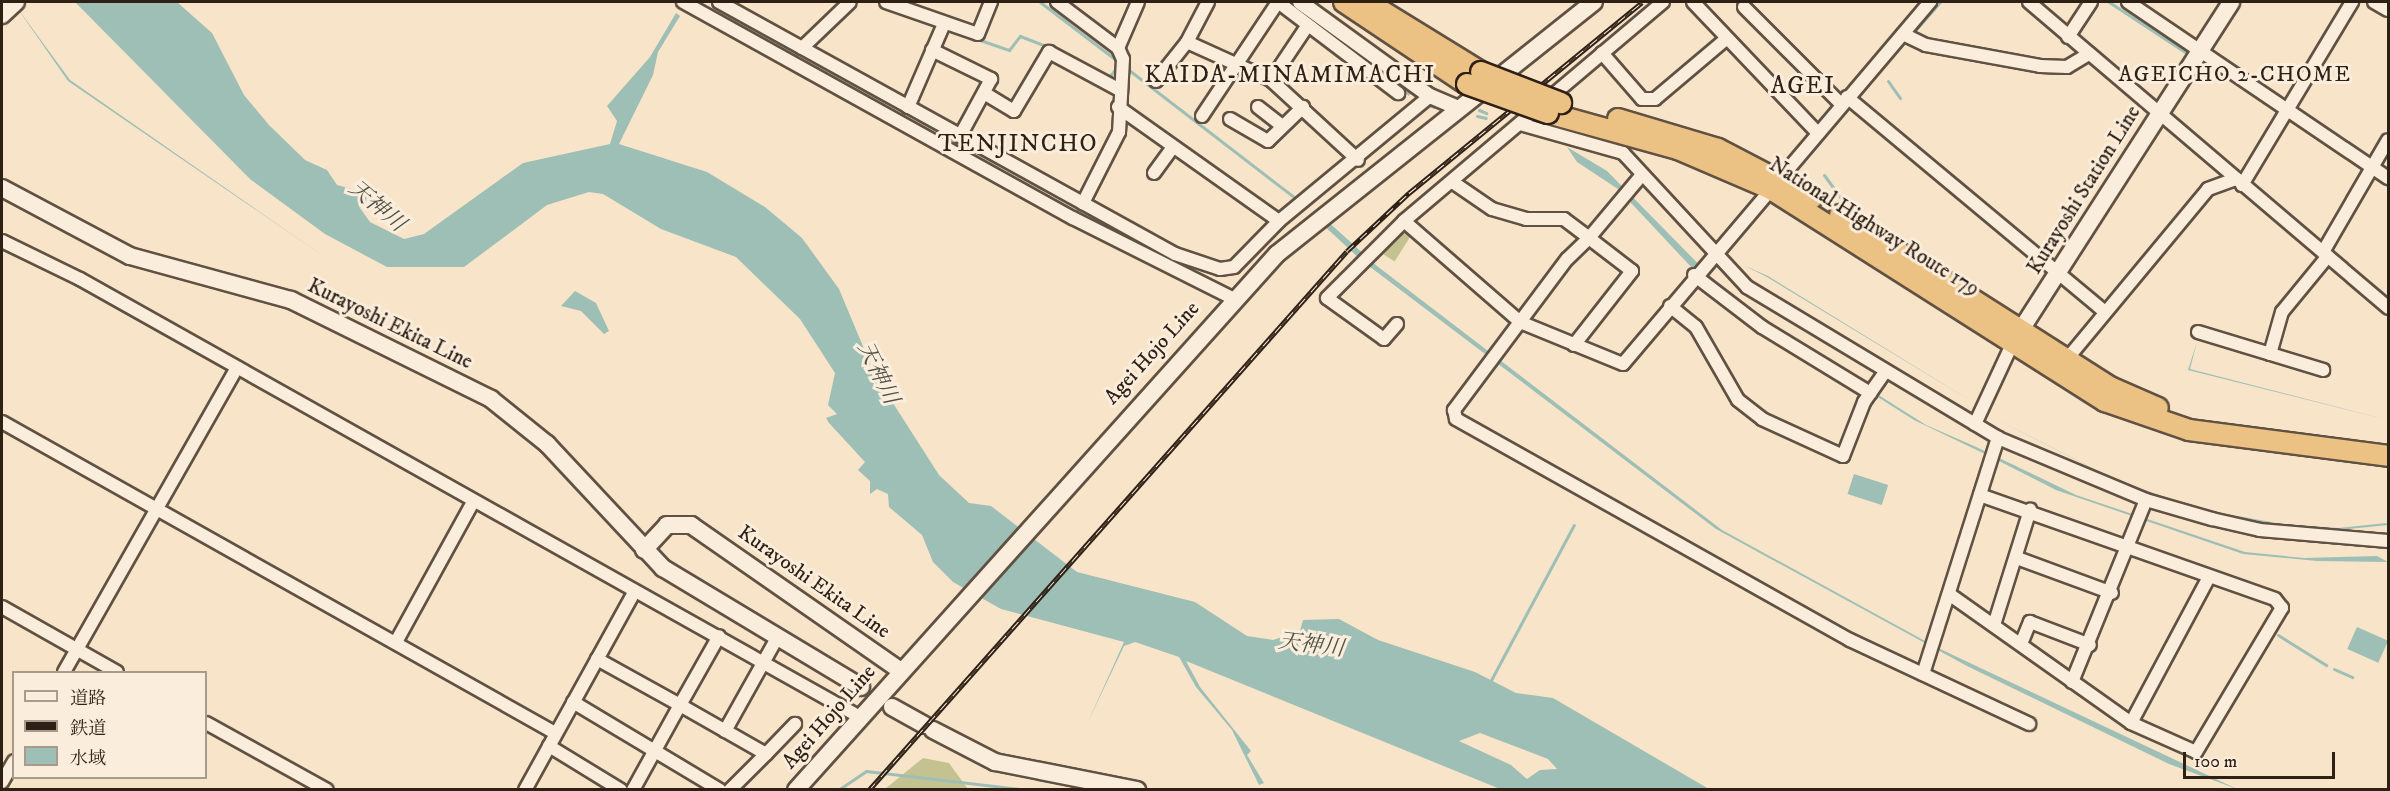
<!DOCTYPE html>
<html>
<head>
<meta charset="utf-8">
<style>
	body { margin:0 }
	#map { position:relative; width:2390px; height:791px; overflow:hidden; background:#f8e4c9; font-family:"IM FELL DW Pica","Noto Serif JP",serif }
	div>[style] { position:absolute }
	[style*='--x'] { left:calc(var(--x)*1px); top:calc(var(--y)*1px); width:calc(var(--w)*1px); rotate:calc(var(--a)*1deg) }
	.green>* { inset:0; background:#c4c291; transform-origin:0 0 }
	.water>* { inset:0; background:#9dbfb6; transform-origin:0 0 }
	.stream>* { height:3px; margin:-1.5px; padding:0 1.5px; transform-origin:1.5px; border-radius:1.5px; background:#9dbfb6 }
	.roads { filter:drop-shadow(2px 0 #615142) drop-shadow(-2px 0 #615142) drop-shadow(0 2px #615142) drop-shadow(0 -2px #615142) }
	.minor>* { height:12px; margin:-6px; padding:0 6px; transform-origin:6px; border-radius:6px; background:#faeddc }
	.tertiary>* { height:14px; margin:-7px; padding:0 7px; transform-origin:7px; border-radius:7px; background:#faeddc }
	.secondary>* { height:16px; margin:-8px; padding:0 8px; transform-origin:8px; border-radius:8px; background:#faeddc }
	.trunk>* { height:20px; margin:-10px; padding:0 10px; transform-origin:10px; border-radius:10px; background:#ecc284 }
	.rail>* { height:5px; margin-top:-2.5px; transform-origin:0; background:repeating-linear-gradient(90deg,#faeddc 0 9px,#2f2015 0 18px); box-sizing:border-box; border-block:2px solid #2f2015 }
	.bridges { filter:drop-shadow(2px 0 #2f2015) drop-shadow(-2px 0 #2f2015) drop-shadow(0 2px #2f2015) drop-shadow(0 -2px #2f2015) }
	.trunk-bridge>* { height:20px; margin:-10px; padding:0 10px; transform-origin:10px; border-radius:10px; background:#ecc284 }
	span { translate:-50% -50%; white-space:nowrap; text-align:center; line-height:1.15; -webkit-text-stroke:6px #faeddc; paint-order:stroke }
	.street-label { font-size:21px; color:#2f2015 }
	.neighbourhood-label { font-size:22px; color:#2f2015; letter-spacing:1.5px }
	.water-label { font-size:22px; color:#505045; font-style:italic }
	.quarter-label { font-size:24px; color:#2f2015; letter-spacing:1.5px }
	.frame { position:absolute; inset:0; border:3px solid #2f2015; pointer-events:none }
	.legend { position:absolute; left:12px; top:671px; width:195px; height:108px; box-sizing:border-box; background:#faeddc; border:2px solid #a99b8c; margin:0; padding:8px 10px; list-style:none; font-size:18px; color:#2f2015 }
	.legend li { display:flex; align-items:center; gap:12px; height:30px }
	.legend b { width:30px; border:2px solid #a99b8c }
	.scale { position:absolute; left:2183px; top:752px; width:152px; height:27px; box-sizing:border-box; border:3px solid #2f2015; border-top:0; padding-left:8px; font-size:18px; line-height:21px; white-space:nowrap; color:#2f2015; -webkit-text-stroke:4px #faeddc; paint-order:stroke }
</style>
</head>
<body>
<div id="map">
	<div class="green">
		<div style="left:1399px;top:230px;width:13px;height:29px;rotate:32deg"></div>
		<div style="clip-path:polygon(923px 758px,949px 763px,968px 789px,885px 789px)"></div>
	</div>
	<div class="water">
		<div style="clip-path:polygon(13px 2px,70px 80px,329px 260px,68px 81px)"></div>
		<div style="clip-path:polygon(evenodd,75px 2px,177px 2px,212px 33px,244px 95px,269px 125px,305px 160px,327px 170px,337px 185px,374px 195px,360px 208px,370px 222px,404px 239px,424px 234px,523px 163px,610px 144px,617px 121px,607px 106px,650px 57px,676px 13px,680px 16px,658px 52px,653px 75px,619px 144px,707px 172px,765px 207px,802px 238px,839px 289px,875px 375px,939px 475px,969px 503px,991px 506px,1077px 572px,1195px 602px,1247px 636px,1273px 640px,1300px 631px,1303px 620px,1339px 619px,1378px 640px,1475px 672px,1516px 693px,1553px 698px,1709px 789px,1500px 789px,1186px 661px,1200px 687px,1251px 751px,1247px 755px,1264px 783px,1259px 785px,1232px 730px,1196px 687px,1179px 657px,1135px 642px,1124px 646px,1087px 724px,1124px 642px,1001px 609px,953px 582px,933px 562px,922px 535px,889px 507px,888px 494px,877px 489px,870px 494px,870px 481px,858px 470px,865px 462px,829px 423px,826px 418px,837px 414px,828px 405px,835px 373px,800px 319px,736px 257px,661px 229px,603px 194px,589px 192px,547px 205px,464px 267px,387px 267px,325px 234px,250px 179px,75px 2px,1480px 733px,1548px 759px,1557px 769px,1540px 770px,1527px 779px,1511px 765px,1459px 741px,1480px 733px)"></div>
		<div style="clip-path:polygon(1282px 2px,1411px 91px,1409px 96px,1395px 86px)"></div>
		<div style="clip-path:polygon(1567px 147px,1607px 171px,1727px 293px,1766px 324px,1926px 425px,1974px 446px,2076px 495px,2245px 552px,2304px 558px,2377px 556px,2388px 562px,2317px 561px,2243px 554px,2056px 490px,1987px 455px,1963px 529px,1985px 454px,1914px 420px,1764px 325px,1693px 269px,1618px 189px,1577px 162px)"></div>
		<div style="clip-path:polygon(1324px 218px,1377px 266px,1722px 530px,1936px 647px,2237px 789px,2169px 764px,1967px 666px,1716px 529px,1361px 260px,1320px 222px)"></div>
		<div style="clip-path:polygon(1743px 265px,1768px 276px,1976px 404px,1767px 277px)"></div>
		<div style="clip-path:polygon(575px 291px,596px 303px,609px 331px,604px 334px,581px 311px,561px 306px)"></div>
		<div style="clip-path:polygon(2197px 342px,2190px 369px,2388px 420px,2188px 370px)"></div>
		<div style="clip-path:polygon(1992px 417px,2114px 479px,2199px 509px,2282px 524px,2339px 528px,2386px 523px,2388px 525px,2339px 530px,2277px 526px,2197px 510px,2137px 491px)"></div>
		<div style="left:1854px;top:474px;width:36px;height:21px;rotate:18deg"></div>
		<div style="left:2357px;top:627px;width:34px;height:24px;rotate:24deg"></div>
	</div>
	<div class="stream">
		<div style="--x:1040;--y:2;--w:101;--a:37.3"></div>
		<div style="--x:2109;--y:2;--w:91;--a:33.3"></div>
		<div style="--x:1913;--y:33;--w:41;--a:-48.9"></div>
		<div style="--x:980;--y:40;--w:31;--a:19"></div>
		<div style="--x:1009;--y:50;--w:18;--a:-52"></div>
		<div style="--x:1020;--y:36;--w:33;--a:21"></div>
		<div style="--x:1125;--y:67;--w:215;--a:37.6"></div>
		<div style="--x:1107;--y:80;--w:15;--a:-53"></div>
		<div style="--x:1888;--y:81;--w:21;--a:55"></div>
		<div style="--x:1431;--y:106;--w:3;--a:18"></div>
		<div style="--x:1479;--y:110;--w:8;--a:23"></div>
		<div style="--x:1477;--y:116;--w:9;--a:13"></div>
		<div style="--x:1824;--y:175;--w:46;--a:53.9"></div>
		<div style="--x:2377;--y:179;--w:13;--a:32"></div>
		<div style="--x:2;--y:249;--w:57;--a:24.8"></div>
		<div style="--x:62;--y:277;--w:194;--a:29.3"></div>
		<div style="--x:17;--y:609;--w:67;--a:28.5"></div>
		<div style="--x:2278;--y:635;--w:57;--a:32"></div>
		<div style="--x:2334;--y:669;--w:20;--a:24"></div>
		<div style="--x:1490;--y:682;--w:178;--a:-61.9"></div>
		<div style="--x:838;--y:790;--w:34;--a:-34"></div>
		<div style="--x:866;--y:771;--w:162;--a:6.7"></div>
	</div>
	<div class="roads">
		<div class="minor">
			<div style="--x:683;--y:2;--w:446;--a:29"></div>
			<div style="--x:1073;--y:218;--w:178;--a:26.7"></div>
			<div style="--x:719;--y:2;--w:521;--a:28.93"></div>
			<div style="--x:1175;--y:254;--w:47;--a:18.4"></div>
			<div style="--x:1220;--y:269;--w:14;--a:-8"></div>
			<div style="--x:1234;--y:267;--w:64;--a:-45.6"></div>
			<div style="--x:1279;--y:221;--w:196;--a:-39.6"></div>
			<div style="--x:886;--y:2;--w:97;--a:19.2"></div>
			<div style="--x:978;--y:34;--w:35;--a:-68"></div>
			<div style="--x:1057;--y:2;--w:76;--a:37"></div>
			<div style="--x:1118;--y:48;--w:12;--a:66"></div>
			<div style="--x:1123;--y:59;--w:73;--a:93.1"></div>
			<div style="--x:1119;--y:132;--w:80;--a:116.9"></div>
			<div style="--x:1278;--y:2;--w:151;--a:37.2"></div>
			<div style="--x:1663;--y:2;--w:339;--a:139.8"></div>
			<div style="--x:1404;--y:221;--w:154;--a:41"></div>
			<div style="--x:1520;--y:322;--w:111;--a:22.2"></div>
			<div style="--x:1623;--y:364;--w:475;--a:-49.7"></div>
			<div style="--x:1693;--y:2;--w:180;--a:46.4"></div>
			<div style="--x:2029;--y:2;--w:472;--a:40.4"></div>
			<div style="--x:2128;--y:2;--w:314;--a:34.1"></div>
			<div style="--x:2374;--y:2;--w:16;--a:30"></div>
			<div style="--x:1744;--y:7;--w:137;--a:45"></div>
			<div style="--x:1903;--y:34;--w:25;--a:26"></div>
			<div style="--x:1926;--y:45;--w:116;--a:10.4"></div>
			<div style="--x:2040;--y:66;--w:27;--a:2"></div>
			<div style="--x:2067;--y:67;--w:26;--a:-31"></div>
			<div style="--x:2068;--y:37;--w:42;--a:-56.7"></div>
			<div style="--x:1187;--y:42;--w:92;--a:24.3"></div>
			<div style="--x:1271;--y:80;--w:118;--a:42.6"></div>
			<div style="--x:802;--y:48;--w:66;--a:-43.8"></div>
			<div style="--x:1118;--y:48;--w:50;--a:-66.5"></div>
			<div style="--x:932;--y:50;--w:66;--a:26.2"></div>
			<div style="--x:991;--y:79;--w:65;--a:118.5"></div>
			<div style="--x:1602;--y:53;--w:61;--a:49"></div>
			<div style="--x:1642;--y:99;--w:13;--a:0"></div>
			<div style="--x:1655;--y:99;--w:93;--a:-40.2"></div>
			<div style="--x:1271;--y:80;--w:66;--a:-56.1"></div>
			<div style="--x:1156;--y:81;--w:50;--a:-51.5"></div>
			<div style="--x:1187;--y:42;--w:45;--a:-62.3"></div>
			<div style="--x:984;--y:93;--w:35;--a:31"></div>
			<div style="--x:1014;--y:111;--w:69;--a:-59.3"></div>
			<div style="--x:1049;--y:52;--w:78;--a:28.2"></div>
			<div style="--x:1847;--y:97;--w:334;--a:39.8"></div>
			<div style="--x:908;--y:107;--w:90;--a:-66.6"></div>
			<div style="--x:1118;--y:107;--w:197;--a:35.3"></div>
			<div style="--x:1258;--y:107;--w:28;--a:38"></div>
			<div style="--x:1202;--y:116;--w:137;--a:-56.3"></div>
			<div style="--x:1230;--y:119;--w:44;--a:30.1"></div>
			<div style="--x:1268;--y:141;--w:49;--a:-44.2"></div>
			<div style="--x:1520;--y:124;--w:107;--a:15.7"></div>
			<div style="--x:1623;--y:153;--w:183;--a:47.2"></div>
			<div style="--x:1747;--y:287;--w:293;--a:31"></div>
			<div style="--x:1998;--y:438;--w:160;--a:22.7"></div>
			<div style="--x:2146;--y:500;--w:69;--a:16.1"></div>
			<div style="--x:2212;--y:519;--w:49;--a:12.9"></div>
			<div style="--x:2260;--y:530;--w:128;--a:4.9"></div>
			<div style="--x:1154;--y:173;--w:31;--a:-54"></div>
			<div style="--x:1454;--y:183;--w:46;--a:34.4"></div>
			<div style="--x:1492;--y:209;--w:35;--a:16"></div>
			<div style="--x:1526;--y:219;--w:38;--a:0"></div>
			<div style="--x:1564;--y:219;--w:31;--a:37"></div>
			<div style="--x:1589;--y:238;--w:81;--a:-50"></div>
			<div style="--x:2242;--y:185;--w:214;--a:-59"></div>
			<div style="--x:2;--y:241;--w:87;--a:26"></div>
			<div style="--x:80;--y:279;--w:895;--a:29.32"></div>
			<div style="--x:2323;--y:252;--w:129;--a:-59.9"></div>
			<div style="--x:1694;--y:275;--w:86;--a:37.4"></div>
			<div style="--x:1762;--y:327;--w:127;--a:31.4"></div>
			<div style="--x:1670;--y:306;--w:33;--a:39"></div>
			<div style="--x:1696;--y:327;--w:84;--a:60.1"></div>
			<div style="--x:1738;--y:400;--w:31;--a:38"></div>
			<div style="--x:1762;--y:419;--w:89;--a:24.6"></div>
			<div style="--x:1843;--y:456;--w:58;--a:-68.7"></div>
			<div style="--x:1864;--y:402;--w:38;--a:-55"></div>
			<div style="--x:1397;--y:324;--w:20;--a:131"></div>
			<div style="--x:1384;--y:339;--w:70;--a:-144.3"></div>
			<div style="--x:1327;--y:298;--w:109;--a:-45"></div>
			<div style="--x:2198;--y:332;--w:131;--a:16.9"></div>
			<div style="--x:1574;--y:345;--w:94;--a:-51.9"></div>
			<div style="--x:1632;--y:271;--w:54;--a:-142.5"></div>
			<div style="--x:1589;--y:238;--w:30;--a:136"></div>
			<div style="--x:1567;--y:259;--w:189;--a:126.8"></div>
			<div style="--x:1454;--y:410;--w:9;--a:77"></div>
			<div style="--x:1456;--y:419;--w:452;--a:29.3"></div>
			<div style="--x:1850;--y:640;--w:198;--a:25.1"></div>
			<div style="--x:2270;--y:354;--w:44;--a:-74.1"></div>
			<div style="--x:2282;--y:312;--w:72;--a:-50.6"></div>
			<div style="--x:2067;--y:359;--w:221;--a:-50.3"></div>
			<div style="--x:2208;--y:189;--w:30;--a:-20"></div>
			<div style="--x:2;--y:422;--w:634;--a:29.35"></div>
			<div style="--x:1975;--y:424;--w:90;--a:-65.1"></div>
			<div style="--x:2017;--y:558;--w:101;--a:20.2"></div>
			<div style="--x:1949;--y:594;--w:223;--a:35.3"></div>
			<div style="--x:2131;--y:723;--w:71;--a:24"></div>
			<div style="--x:2196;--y:752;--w:168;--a:-59.2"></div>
			<div style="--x:2282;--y:608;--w:11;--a:-128"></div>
			<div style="--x:2275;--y:599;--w:313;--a:-160.6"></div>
			<div style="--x:2;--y:607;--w:132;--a:29.5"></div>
			<div style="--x:1994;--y:625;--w:121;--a:-72.6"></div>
			<div style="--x:396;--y:642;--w:160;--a:-61.2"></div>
			<div style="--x:2021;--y:644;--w:24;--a:-68"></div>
			<div style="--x:2030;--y:622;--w:64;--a:21"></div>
			<div style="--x:597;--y:659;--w:95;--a:29"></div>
			<div style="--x:680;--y:705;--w:79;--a:-60.5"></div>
			<div style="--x:64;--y:672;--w:350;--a:-60.4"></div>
			<div style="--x:1923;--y:674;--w:248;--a:-72.4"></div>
			<div style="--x:2072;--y:682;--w:196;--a:-67.9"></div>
			<div style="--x:573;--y:702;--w:171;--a:30.9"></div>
			<div style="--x:206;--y:723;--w:138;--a:29"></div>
			<div style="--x:2131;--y:723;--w:166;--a:-61.9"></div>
			<div style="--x:725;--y:731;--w:107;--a:-60.8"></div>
			<div style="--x:549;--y:746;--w:84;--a:31.4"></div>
			<div style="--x:766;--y:754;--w:42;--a:-46"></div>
			<div style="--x:2;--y:782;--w:24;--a:-60"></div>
			<div style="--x:525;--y:790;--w:224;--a:-61.1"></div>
			<div style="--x:633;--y:790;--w:97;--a:-61.1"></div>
			<div style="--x:680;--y:705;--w:99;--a:29.7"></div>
			<div style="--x:766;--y:754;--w:51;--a:135"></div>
		</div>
		<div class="tertiary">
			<div style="--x:1300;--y:2;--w:160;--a:35.9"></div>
			<div style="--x:1430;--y:96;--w:30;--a:23"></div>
		</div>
		<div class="secondary">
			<div style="--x:2;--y:15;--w:19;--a:-43"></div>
			<div style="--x:2;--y:188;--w:145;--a:28"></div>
			<div style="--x:130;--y:256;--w:167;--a:15.3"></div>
			<div style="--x:291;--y:300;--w:223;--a:26.3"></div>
			<div style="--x:491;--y:399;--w:72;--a:38.8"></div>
			<div style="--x:547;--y:444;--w:170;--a:46.9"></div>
			<div style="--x:663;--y:568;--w:231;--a:31"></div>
			<div style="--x:2015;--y:339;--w:400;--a:-57.3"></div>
			<div style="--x:644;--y:550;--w:34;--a:-47"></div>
			<div style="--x:667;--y:525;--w:24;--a:0"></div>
			<div style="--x:691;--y:525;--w:254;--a:34.8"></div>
			<div style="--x:892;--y:707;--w:37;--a:29"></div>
			<div style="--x:933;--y:730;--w:70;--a:27.3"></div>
			<div style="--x:995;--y:762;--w:145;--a:11.2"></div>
			<div style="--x:796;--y:790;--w:720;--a:-48.1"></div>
			<div style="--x:1277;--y:254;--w:405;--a:-38.5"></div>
		</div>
		<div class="trunk">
			<div style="--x:1344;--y:2;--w:148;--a:33.7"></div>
			<div style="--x:1367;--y:2;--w:134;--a:31.6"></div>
			<div style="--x:1548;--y:113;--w:135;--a:15.5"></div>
			<div style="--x:1678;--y:149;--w:99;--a:23.2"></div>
			<div style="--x:1769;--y:188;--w:398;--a:32.4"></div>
			<div style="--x:2105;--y:401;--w:89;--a:19"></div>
			<div style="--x:2189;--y:430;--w:201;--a:7.4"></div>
			<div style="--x:1618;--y:119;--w:104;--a:16.7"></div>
			<div style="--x:1718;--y:149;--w:106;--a:27.5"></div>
			<div style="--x:1840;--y:215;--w:322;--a:32.5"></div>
			<div style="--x:2112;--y:388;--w:50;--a:23.5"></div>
		</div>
	</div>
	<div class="rail">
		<div style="--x:869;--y:790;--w:720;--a:-48.43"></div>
		<div style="--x:1347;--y:251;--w:85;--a:-43.1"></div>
		<div style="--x:1409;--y:193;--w:301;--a:-39.3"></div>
	</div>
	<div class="bridges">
		<div class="trunk-bridge">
			<div style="--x:1481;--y:72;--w:86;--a:21.2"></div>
			<div style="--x:1467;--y:84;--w:86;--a:19.7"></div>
		</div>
	</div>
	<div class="street-label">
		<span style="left:2084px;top:190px;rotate:-58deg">Kurayoshi Station Line</span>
		<span style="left:1874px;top:227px;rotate:32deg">National Highway Route 179</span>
		<span style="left:390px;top:324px;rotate:26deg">Kurayoshi Ekita Line</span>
		<span style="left:1152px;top:353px;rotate:-48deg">Agei Hojo Line</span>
		<span style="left:814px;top:582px;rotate:35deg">Kurayoshi Ekita Line</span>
		<span style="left:829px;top:717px;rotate:-49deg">Agei Hojo Line</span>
	</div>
	<div class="neighbourhood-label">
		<span style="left:2235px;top:75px">AGEICHO 2-CHOME</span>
	</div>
	<div class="water-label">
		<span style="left:377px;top:206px;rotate:40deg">天神川</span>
		<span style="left:878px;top:373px;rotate:64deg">天神川</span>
		<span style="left:1311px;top:645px;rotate:7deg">天神川</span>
	</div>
	<div class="quarter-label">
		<span style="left:1290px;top:76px">KAIDA-MINAMIMACHI</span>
		<span style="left:1803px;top:87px">AGEI</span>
		<span style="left:1018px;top:145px">TENJINCHO</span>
	</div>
	<div class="frame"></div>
	<ul class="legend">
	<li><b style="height:8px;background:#faeddc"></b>道路</li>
	<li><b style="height:8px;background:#2f2015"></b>鉄道</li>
	<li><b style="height:16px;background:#9dbfb6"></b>水域</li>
	</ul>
	<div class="scale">100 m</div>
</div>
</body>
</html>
